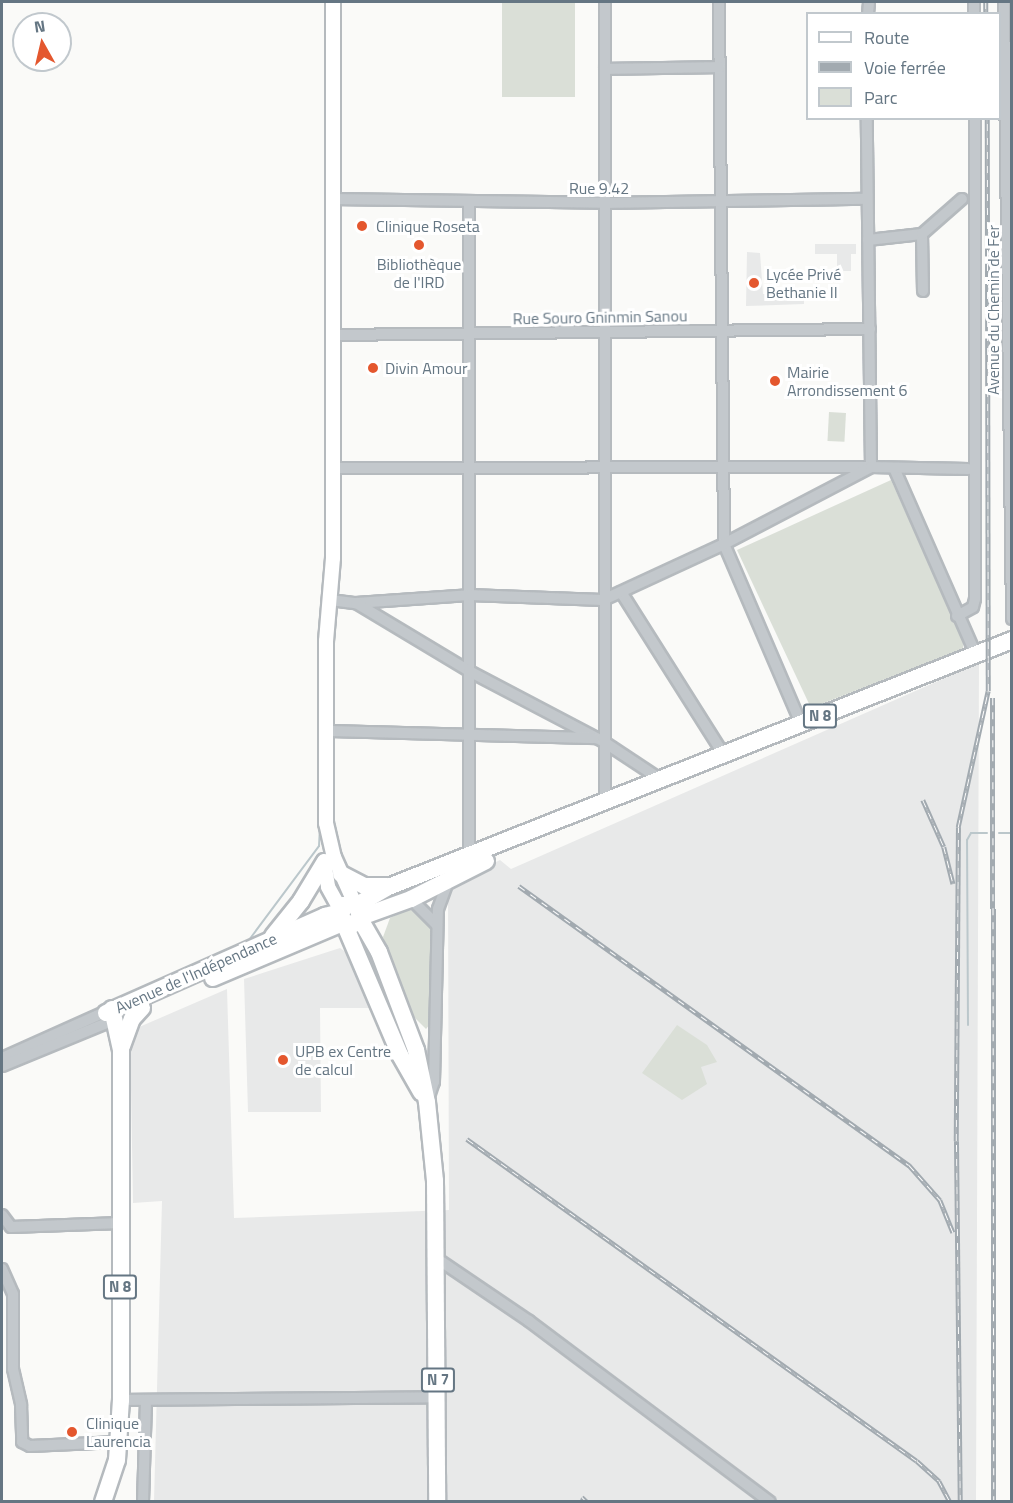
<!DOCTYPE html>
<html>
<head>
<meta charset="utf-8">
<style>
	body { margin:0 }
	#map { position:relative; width:1013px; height:1503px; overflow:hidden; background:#fafaf8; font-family:"Titillium Web",sans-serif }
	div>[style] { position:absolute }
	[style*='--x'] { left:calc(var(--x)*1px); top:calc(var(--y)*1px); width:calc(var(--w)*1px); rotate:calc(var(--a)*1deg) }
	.built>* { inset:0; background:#e8e9e9 }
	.green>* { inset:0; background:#dadfd7; transform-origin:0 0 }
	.stream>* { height:2px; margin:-1px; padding:0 1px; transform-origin:1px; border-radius:1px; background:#bbc7cb }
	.roads { filter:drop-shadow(2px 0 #b5babe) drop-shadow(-2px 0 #b5babe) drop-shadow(0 2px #b5babe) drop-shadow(0 -2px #b5babe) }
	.minor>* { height:10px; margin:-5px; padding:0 5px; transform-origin:5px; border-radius:5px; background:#c3c8cc }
	.major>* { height:14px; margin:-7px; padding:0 7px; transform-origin:7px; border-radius:7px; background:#fff }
	.highway>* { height:16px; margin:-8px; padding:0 8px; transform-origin:8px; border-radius:8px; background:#fff }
	.rail>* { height:4.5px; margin-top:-2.25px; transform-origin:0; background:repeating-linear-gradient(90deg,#fff 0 7px,#a2aab0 0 14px); box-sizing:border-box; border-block:2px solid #a2aab0 }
	.dots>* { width:16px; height:16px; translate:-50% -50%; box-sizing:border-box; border:3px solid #fff; border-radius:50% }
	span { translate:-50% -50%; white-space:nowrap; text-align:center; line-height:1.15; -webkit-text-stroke:6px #fff; paint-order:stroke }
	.shield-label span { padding:2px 4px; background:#fff; border:2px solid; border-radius:4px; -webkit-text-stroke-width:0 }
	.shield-label { font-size:15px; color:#657683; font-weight:700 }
	.street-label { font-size:16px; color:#657683 }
	.poi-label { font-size:16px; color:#657683 }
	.left { translate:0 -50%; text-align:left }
	.frame { position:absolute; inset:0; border:3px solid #657683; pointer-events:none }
	.legend { position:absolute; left:806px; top:12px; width:195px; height:108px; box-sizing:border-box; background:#fff; border:2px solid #c1c8cd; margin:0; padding:8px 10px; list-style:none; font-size:18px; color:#657683 }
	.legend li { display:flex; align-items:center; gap:12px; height:30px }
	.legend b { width:30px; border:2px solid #c1c8cd }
	.north { position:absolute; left:12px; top:12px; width:60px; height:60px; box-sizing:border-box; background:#fff; border:2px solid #c1c8cd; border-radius:50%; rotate:352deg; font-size:16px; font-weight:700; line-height:24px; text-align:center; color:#657683 }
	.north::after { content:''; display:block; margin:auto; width:21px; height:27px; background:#e4572e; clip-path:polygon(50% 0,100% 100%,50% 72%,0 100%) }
</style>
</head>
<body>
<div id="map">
	<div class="built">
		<div style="clip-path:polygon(815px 244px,856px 244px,856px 254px,851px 254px,851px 271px,837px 271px,837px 254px,815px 254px)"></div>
		<div style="clip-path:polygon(747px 252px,760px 253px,763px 294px,804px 293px,804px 304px,746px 306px)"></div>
		<div style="clip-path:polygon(979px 663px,976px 1501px,154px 1501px,162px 1201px,133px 1203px,130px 1031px,227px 989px,234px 1218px,449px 1210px,448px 894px,457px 881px,500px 860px,511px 869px)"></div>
		<div style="clip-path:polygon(340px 948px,350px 955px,377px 1008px,320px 1008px,321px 1112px,248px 1112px,244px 979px)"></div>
	</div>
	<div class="green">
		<div style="left:502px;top:2px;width:73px;height:95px"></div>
		<div style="left:829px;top:412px;width:17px;height:29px;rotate:3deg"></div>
		<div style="clip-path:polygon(891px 480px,964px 641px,963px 649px,811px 708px,737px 550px)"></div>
		<div style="clip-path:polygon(412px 907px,432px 930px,432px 1022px,426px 1029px,414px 1017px,383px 937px,390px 918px)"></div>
		<div style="clip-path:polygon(677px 1025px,707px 1045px,717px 1062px,701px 1067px,707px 1084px,682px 1100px,642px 1073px)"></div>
	</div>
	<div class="stream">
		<div style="--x:999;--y:833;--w:13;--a:0"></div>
		<div style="--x:249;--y:940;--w:117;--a:-53.3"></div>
		<div style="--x:319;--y:846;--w:20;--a:-87"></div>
		<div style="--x:968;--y:1025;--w:185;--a:-90.3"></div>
		<div style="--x:967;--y:840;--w:8;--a:-60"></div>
		<div style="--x:971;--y:833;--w:16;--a:0"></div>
	</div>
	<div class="roads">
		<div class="minor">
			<div style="--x:719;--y:2;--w:542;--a:89.47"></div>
			<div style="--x:724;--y:544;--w:196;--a:66.8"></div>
			<div style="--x:974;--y:2;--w:12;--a:90"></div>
			<div style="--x:1004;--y:2;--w:617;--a:89.26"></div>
			<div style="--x:868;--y:14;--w:12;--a:-85"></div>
			<div style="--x:605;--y:69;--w:115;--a:-1"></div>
			<div style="--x:332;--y:199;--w:271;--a:0.8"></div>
			<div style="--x:603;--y:203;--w:264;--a:-0.9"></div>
			<div style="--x:469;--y:202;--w:655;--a:90"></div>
			<div style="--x:922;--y:234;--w:57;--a:89"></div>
			<div style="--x:868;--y:240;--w:54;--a:-6.3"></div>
			<div style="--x:922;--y:234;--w:53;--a:-41.2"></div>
			<div style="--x:332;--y:335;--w:538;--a:-0.64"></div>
			<div style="--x:332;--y:468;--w:539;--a:-0.11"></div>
			<div style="--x:871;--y:467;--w:349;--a:-90.7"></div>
			<div style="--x:894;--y:468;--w:204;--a:66.3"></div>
			<div style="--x:621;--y:592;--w:193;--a:57.7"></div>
			<div style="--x:330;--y:600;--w:26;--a:7"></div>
			<div style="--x:356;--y:603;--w:113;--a:-4"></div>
			<div style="--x:469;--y:595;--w:134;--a:2.1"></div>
			<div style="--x:603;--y:600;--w:133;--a:-24.8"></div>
			<div style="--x:724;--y:544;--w:166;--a:-27.6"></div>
			<div style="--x:871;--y:467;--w:97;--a:1.2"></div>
			<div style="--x:356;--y:603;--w:132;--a:31"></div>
			<div style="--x:469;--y:671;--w:153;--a:27.7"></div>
			<div style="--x:604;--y:742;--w:71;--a:33.5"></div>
			<div style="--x:957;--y:616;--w:18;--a:-29"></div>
			<div style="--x:973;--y:607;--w:8;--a:-76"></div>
			<div style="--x:975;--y:599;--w:481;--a:-90"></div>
			<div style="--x:326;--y:731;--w:268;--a:1.5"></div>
			<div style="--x:605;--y:800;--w:798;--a:-90"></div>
			<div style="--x:411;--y:899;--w:37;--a:45"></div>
			<div style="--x:2;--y:1058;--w:113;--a:-24.1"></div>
			<div style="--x:2;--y:1066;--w:113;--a:-22.3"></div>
			<div style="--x:428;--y:1099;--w:18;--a:-71"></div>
			<div style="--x:434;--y:1082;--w:173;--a:-88.7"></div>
			<div style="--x:438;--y:909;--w:30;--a:-70"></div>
			<div style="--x:2;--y:1215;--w:15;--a:53"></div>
			<div style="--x:11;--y:1227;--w:110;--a:-2.1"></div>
			<div style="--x:436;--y:1258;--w:112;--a:34.1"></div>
			<div style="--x:529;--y:1321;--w:301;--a:36.9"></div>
			<div style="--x:2;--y:1269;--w:27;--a:66"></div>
			<div style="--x:13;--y:1294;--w:75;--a:90"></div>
			<div style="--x:13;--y:1369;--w:37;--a:77"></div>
			<div style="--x:21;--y:1405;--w:37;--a:88"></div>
			<div style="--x:22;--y:1442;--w:9;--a:27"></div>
			<div style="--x:30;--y:1446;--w:88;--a:-2.6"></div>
			<div style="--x:121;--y:1400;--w:317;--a:-0.5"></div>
			<div style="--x:143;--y:1502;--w:102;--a:-88.3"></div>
		</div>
		<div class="major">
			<div style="--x:333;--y:2;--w:556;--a:90"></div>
			<div style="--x:333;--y:558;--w:83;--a:94.8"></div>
			<div style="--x:326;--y:641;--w:182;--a:90"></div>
			<div style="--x:326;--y:823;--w:35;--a:77"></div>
			<div style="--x:334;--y:857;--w:51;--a:65.9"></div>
			<div style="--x:324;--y:861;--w:26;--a:81"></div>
			<div style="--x:328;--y:887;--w:26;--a:61"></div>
		</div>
		<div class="highway">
			<div style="--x:341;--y:874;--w:27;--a:27"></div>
			<div style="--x:365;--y:886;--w:22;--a:0"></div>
			<div style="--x:357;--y:905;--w:34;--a:-30"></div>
			<div style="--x:386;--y:888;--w:673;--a:-21.61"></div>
			<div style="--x:361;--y:917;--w:53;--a:-19.8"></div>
			<div style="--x:411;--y:899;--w:84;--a:-26.9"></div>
			<div style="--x:360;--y:919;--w:38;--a:60"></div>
			<div style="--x:379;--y:952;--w:105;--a:69.3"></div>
			<div style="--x:416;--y:1050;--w:53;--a:78.1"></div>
			<div style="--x:427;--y:1102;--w:79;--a:84.2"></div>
			<div style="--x:435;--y:1181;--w:321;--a:89.6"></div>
			<div style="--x:347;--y:923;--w:7;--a:8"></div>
			<div style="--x:354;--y:924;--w:10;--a:-45"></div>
			<div style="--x:361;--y:917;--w:14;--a:-115"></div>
			<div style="--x:355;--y:904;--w:11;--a:175"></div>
			<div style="--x:344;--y:905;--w:11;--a:105"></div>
			<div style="--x:341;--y:916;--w:151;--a:67"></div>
			<div style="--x:400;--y:1055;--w:43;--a:60.4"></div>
			<div style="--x:273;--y:936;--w:45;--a:-51.3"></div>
			<div style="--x:301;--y:901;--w:44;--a:-58.8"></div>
			<div style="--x:213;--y:978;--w:143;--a:-23"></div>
			<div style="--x:106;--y:1013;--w:240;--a:-23.9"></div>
			<div style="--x:325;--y:916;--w:16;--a:-15"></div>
			<div style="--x:122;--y:1046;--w:29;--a:-70"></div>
			<div style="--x:132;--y:1019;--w:15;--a:-48"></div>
			<div style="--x:103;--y:1502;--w:44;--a:-71.6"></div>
			<div style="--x:117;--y:1460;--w:60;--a:-86.2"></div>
			<div style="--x:121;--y:1400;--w:350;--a:-90"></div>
			<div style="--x:121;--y:1050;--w:42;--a:-102.4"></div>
		</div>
	</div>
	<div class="rail">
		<div style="--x:986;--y:2;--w:12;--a:90"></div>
		<div style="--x:993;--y:698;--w:804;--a:89.93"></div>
		<div style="--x:923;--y:800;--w:51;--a:65.9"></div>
		<div style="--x:944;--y:847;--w:38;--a:76"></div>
		<div style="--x:519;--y:886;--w:480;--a:35.6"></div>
		<div style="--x:909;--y:1165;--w:47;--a:48.5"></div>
		<div style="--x:940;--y:1200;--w:35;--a:68"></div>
		<div style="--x:467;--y:1139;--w:553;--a:35.59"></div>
		<div style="--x:917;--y:1461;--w:30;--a:42"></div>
		<div style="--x:939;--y:1481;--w:24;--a:62"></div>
		<div style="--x:582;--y:1497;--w:7;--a:45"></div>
		<div style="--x:960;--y:1502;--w:361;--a:-90.6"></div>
		<div style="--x:956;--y:1141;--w:314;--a:-89.6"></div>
		<div style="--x:958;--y:827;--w:139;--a:-77.6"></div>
		<div style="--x:988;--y:691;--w:573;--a:-90.1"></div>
	</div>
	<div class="dots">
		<div style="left:362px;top:226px;background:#e4572e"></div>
		<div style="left:419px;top:245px;background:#e4572e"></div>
		<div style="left:754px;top:283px;background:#e4572e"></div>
		<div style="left:373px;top:368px;background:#e4572e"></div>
		<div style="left:775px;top:381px;background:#e4572e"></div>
		<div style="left:283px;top:1060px;background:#e4572e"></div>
		<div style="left:72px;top:1432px;background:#e4572e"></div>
	</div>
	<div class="shield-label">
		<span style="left:820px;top:716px">N 8</span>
		<span style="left:120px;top:1287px">N 8</span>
		<span style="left:438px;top:1380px">N 7</span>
	</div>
	<div class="street-label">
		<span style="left:599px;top:188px">Rue 9.42</span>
		<span style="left:993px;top:310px;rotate:-90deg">Avenue du Chemin de Fer</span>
		<span style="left:600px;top:317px;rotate:-1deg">Rue Souro Gninmin Sanou</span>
		<span style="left:196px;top:973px;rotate:-24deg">Avenue de l'Indépendance</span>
	</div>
	<div class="poi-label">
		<span class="left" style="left:376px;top:226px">Clinique Roseta</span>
		<span style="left:419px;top:273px">Bibliothèque<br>de l'IRD</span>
		<span class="left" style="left:766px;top:283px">Lycée Privé<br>Bethanie II</span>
		<span class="left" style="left:385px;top:368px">Divin Amour</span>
		<span class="left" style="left:787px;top:381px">Mairie<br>Arrondissement 6</span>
		<span class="left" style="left:295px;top:1060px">UPB ex Centre<br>de calcul</span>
		<span class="left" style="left:86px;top:1432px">Clinique<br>Laurencia</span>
	</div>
	<div class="frame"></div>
	<ul class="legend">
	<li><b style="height:8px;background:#fff"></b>Route</li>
	<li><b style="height:8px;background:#a2aab0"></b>Voie ferrée</li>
	<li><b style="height:16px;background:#dadfd7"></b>Parc</li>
	</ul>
	<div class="north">N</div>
</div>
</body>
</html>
